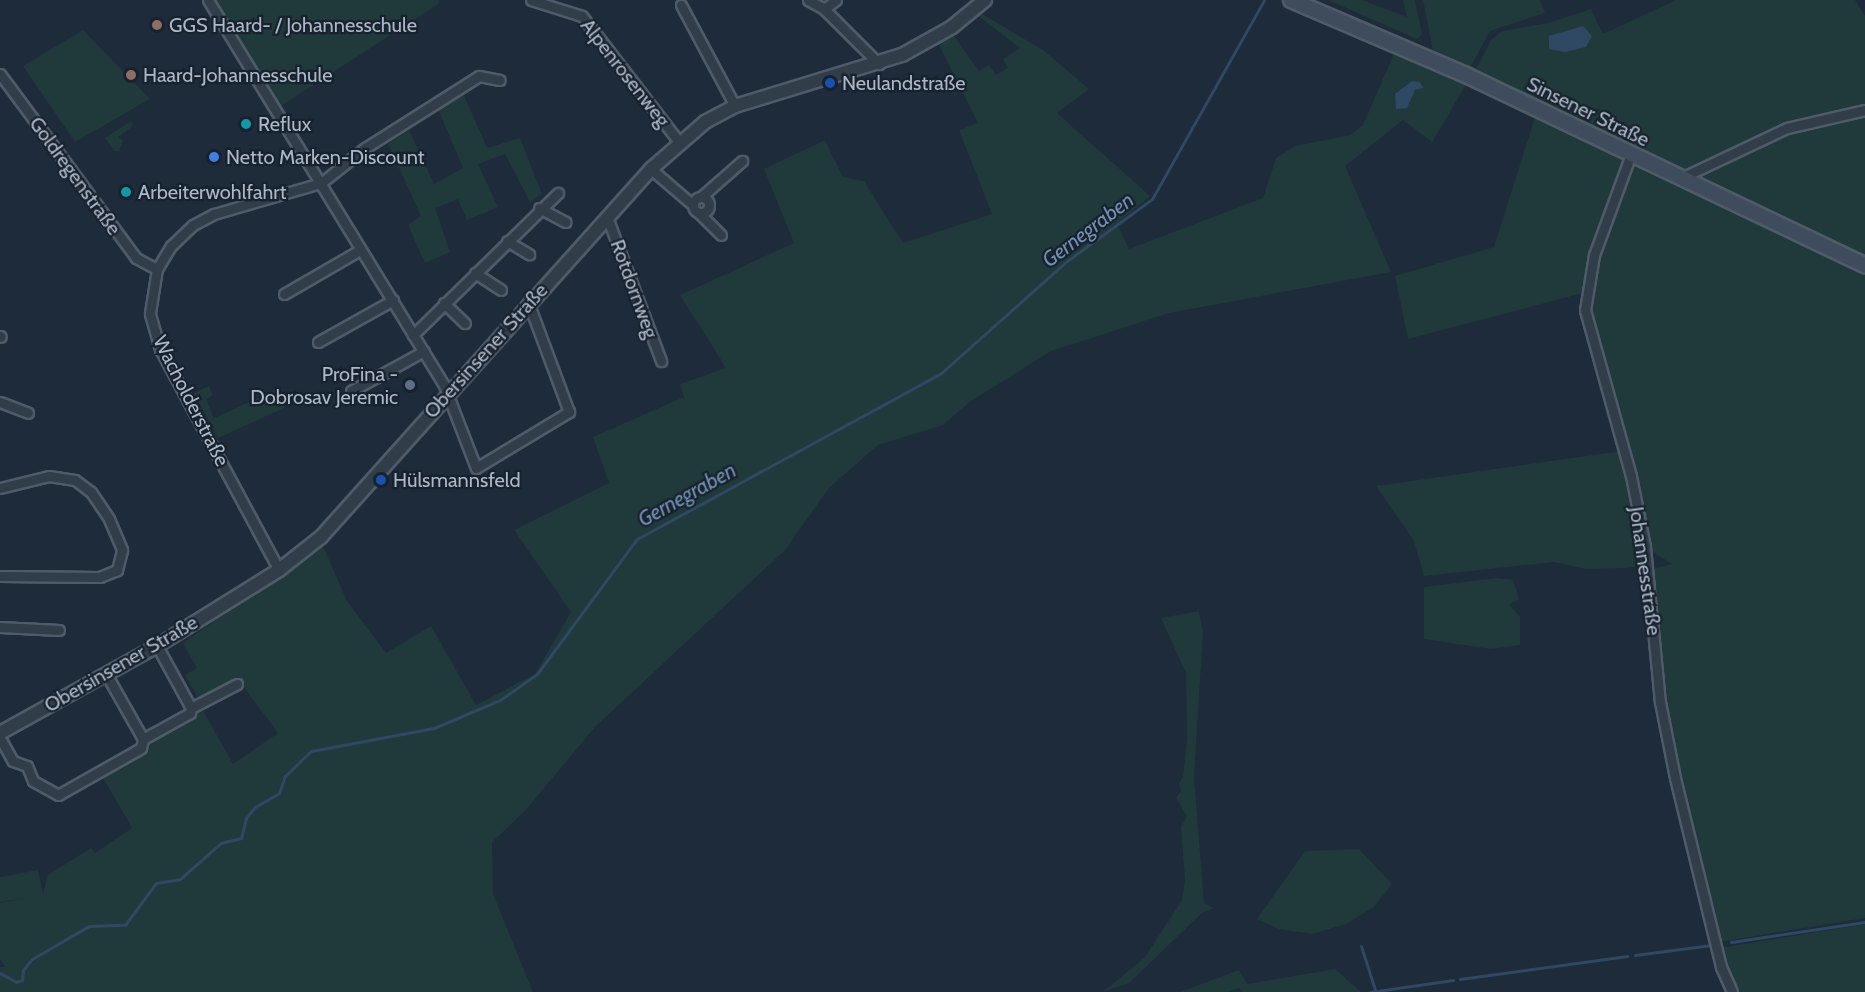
<!DOCTYPE html>
<html>
<head>
<meta charset="utf-8">
<style>
	body { margin:0 }
	#map { position:relative; width:1865px; height:992px; overflow:hidden; background:#1e2b3a; font-family:Cabin,sans-serif }
	div>[style] { position:absolute }
	[style*='--x'] { left:calc(var(--x)*1px); top:calc(var(--y)*1px); width:calc(var(--w)*1px); rotate:calc(var(--a)*1deg) }
	.green>* { inset:0; background:#20393b }
	.water>* { inset:0; background:#2f4863 }
	.stream>* { height:3px; margin:-1.5px; padding:0 1.5px; transform-origin:1.5px; border-radius:1.5px; background:#2f4863 }
	.roads { filter:drop-shadow(2px 0 #4f5b68) drop-shadow(-2px 0 #4f5b68) drop-shadow(0 2px #4f5b68) drop-shadow(0 -2px #4f5b68) }
	.minor>* { height:9px; margin:-4.5px; padding:0 4.5px; transform-origin:4.5px; border-radius:4.5px; background:#323d4a }
	.minor>.ring { margin:-4.5px; padding:0; box-sizing:content-box; background:none; border:9px solid #323d4a; border-radius:50% }
	.tertiary>* { height:12px; margin:-6px; padding:0 6px; transform-origin:6px; border-radius:6px; background:#323d4a }
	.secondary>* { height:14px; margin:-7px; padding:0 7px; transform-origin:7px; border-radius:7px; background:#3f4c5d }
	.dots>* { width:16px; height:16px; translate:-50% -50%; box-sizing:border-box; border:3px solid #18222e; border-radius:50% }
	span { translate:-50% -50%; white-space:nowrap; text-align:center; line-height:1.15; -webkit-text-stroke:4.5px #18222e; paint-order:stroke }
	.poi-label { font-size:20px; color:#acb8c7 }
	.left { translate:0 -50%; text-align:left }
	.right { translate:-100% -50%; text-align:right }
	.street-label { font-size:20px; color:#acb8c7 }
	.water-label { font-size:21px; color:#7190b2; font-style:italic }
</style>
</head>
<body>
<div id="map">
	<div class="green">
		<div style="clip-path:polygon(210px 0,439px 0,438px 4px,278px 108px)"></div>
		<div style="clip-path:polygon(1328px 0,1362px 0,1407px 17px,1403px 0,1415px 0,1422px 34px,1417px 39px)"></div>
		<div style="clip-path:polygon(1423px 0,1540px 0,1545px 13px,1490px 31px,1470px 68px,1433px 51px)"></div>
		<div style="clip-path:polygon(1676px 0,1855px 0,1865px 16px,1865px 107px,1831px 114px,1684px 173px,1475px 71px,1491px 40px,1502px 31px,1548px 23px,1591px 9px,1603px 34px)"></div>
		<div style="clip-path:polygon(979px 12px,1043px 50px,1089px 89px,1057px 113px,1150px 196px,1117px 224px,1129px 249px,1263px 198px,1276px 158px,1295px 146px,1350px 135px,1363px 125px,1396px 49px,1469px 80px,1432px 142px,1403px 120px,1345px 166px,1391px 272px,1169px 313px,1051px 351px,971px 401px,943px 425px,878px 445px,829px 488px,785px 550px,595px 727px,524px 812px,492px 842px,493px 894px,533px 992px,0 992px,0 967px,5px 967px,0 959px,0 903px,27px 898px,0 902px,0 877px,38px 870px,43px 894px,48px 875px,91px 848px,95px 853px,132px 828px,102px 776px,149px 749px,152px 739px,203px 711px,233px 764px,278px 733px,237px 678px,199px 699px,185px 675px,197px 668px,183px 643px,323px 546px,347px 601px,386px 653px,431px 626px,476px 705px,535px 674px,571px 612px,514px 530px,609px 483px,593px 437px,684px 397px,680px 384px,726px 368px,680px 295px,794px 243px,764px 169px,825px 140px,843px 177px,864px 181px,903px 243px,992px 214px,959px 130px,978px 123px,940px 47px,940px 39px,951px 32px,979px 71px,989px 65px,996px 75px,1008px 68px,1003px 59px,1020px 48px,976px 14px)"></div>
		<div style="clip-path:polygon(83px 30px,150px 99px,75px 142px,23px 66px)"></div>
		<div style="clip-path:polygon(463px 93px,487px 148px,520px 138px,542px 194px,530px 202px,505px 154px,478px 164px,498px 207px,467px 220px,458px 199px,435px 208px,450px 252px,425px 263px,408px 225px,421px 216px,388px 144px,409px 130px,434px 184px,463px 168px,438px 109px)"></div>
		<div style="clip-path:polygon(1865px 113px,1865px 256px,1696px 175px,1788px 130px)"></div>
		<div style="clip-path:polygon(1536px 114px,1627px 156px,1583px 293px,1408px 339px,1395px 276px,1494px 247px)"></div>
		<div style="clip-path:polygon(131px 121px,133px 126px,118px 137px,123px 141px,119px 151px,114px 151px,105px 138px)"></div>
		<div style="clip-path:polygon(1634px 161px,1865px 272px,1865px 918px,1719px 942px,1660px 703px,1648px 570px,1672px 564px,1645px 547px,1585px 294px,1625px 169px)"></div>
		<div style="clip-path:polygon(209px 386px,213px 395px,206px 399px,214px 418px,278px 389px,286px 407px,218px 438px,194px 393px)"></div>
		<div style="clip-path:polygon(1621px 451px,1646px 565px,1627px 568px,1586px 569px,1554px 562px,1424px 576px,1414px 541px,1376px 486px)"></div>
		<div style="clip-path:polygon(1497px 578px,1513px 580px,1518px 595px,1518px 600px,1509px 604px,1520px 617px,1520px 645px,1491px 649px,1424px 639px,1424px 587px)"></div>
		<div style="clip-path:polygon(1199px 611px,1203px 632px,1194px 777px,1204px 903px,1214px 908px,1202px 913px,1129px 983px,1103px 992px,1145px 957px,1182px 900px,1185px 880px,1181px 827px,1187px 816px,1176px 798px,1181px 791px,1179px 783px,1183px 777px,1187px 738px,1186px 673px,1161px 618px)"></div>
		<div style="clip-path:polygon(1359px 849px,1392px 884px,1374px 907px,1346px 924px,1312px 934px,1279px 929px,1257px 919px,1305px 851px)"></div>
		<div style="clip-path:polygon(1865px 924px,1865px 992px,1735px 992px,1725px 968px,1720px 948px)"></div>
		<div style="clip-path:polygon(1335px 969px,1361px 992px,1241px 992px,1239px 988px,1228px 992px,1180px 992px,1239px 970px,1247px 984px)"></div>
	</div>
	<div class="water">
		<div style="clip-path:polygon(1583px 26px,1592px 36px,1586px 47px,1565px 52px,1549px 49px,1549px 36px)"></div>
		<div style="clip-path:polygon(1412px 81px,1420px 82px,1423px 88px,1415px 90px,1407px 108px,1396px 109px,1395px 94px)"></div>
	</div>
	<div class="stream">
		<div style="--x:1731;--y:942;--w:135;--a:-8.5"></div>
		<div style="--x:1361;--y:946;--w:46;--a:72.3"></div>
		<div style="--x:1635;--y:955;--w:77;--a:-7.5"></div>
		<div style="--x:0;--y:973;--w:18;--a:29"></div>
		<div style="--x:16;--y:982;--w:6;--a:-18"></div>
		<div style="--x:22;--y:980;--w:10;--a:-84"></div>
		<div style="--x:23;--y:970;--w:14;--a:-51"></div>
		<div style="--x:32;--y:959;--w:66;--a:-30.1"></div>
		<div style="--x:89;--y:926;--w:36;--a:-2"></div>
		<div style="--x:125;--y:925;--w:52;--a:-53.6"></div>
		<div style="--x:156;--y:883;--w:24;--a:-9"></div>
		<div style="--x:180;--y:879;--w:55;--a:-41.3"></div>
		<div style="--x:221;--y:843;--w:21;--a:-14"></div>
		<div style="--x:241;--y:838;--w:21;--a:-76"></div>
		<div style="--x:246;--y:818;--w:14;--a:-51"></div>
		<div style="--x:255;--y:807;--w:28;--a:-30"></div>
		<div style="--x:279;--y:793;--w:18;--a:-71"></div>
		<div style="--x:285;--y:776;--w:36;--a:-44"></div>
		<div style="--x:311;--y:751;--w:125;--a:-10.6"></div>
		<div style="--x:434;--y:728;--w:72;--a:-23"></div>
		<div style="--x:500;--y:700;--w:45;--a:-35.1"></div>
		<div style="--x:537;--y:674;--w:168;--a:-53.5"></div>
		<div style="--x:637;--y:539;--w:345;--a:-28.6"></div>
		<div style="--x:940;--y:374;--w:170;--a:-41.7"></div>
		<div style="--x:1067;--y:261;--w:105;--a:-36.1"></div>
		<div style="--x:1152;--y:199;--w:228;--a:-60.6"></div>
		<div style="--x:1460;--y:979;--w:169;--a:-7.8"></div>
		<div style="--x:1370;--y:992;--w:84;--a:-8.2"></div>
	</div>
	<div class="roads">
		<div class="minor">
			<div style="--x:208;--y:0;--w:452;--a:58.5"></div>
			<div style="--x:444;--y:385;--w:89;--a:68.9"></div>
			<div style="--x:476;--y:468;--w:109;--a:-31.1"></div>
			<div style="--x:569;--y:412;--w:117;--a:-110.4"></div>
			<div style="--x:531;--y:0;--w:53;--a:17.4"></div>
			<div style="--x:582;--y:16;--w:159;--a:52.4"></div>
			<div style="--x:808;--y:0;--w:18;--a:29"></div>
			<div style="--x:824;--y:9;--w:78;--a:45"></div>
			<div style="--x:681;--y:5;--w:115;--a:61.9"></div>
			<div style="--x:824;--y:9;--w:15;--a:-37"></div>
			<div style="--x:0;--y:74;--w:229;--a:53.5"></div>
			<div style="--x:136;--y:258;--w:24;--a:28"></div>
			<div style="--x:1631;--y:154;--w:108;--a:110.1"></div>
			<div style="--x:1594;--y:255;--w:56;--a:99.3"></div>
			<div style="--x:1585;--y:310;--w:172;--a:74.5"></div>
			<div style="--x:1631;--y:476;--w:72;--a:78.8"></div>
			<div style="--x:1645;--y:547;--w:156;--a:84.5"></div>
			<div style="--x:1660;--y:702;--w:77;--a:78.8"></div>
			<div style="--x:1675;--y:778;--w:195;--a:76.3"></div>
			<div style="--x:1721;--y:967;--w:27;--a:66"></div>
			<div style="--x:651;--y:169;--w:55;--a:40.6"></div>
			<div style="--x:1681;--y:178;--w:117;--a:-25.3"></div>
			<div style="--x:1787;--y:128;--w:80;--a:-13"></div>
			<div class="ring" style="left:693px;top:197px;width:7px;height:7px"></div>
			<div style="--x:701;--y:197;--w:55;--a:-41.3"></div>
			<div style="--x:539;--y:208;--w:30;--a:28"></div>
			<div style="--x:699;--y:213;--w:31;--a:45"></div>
			<div style="--x:607;--y:217;--w:154;--a:69.4"></div>
			<div style="--x:507;--y:241;--w:26;--a:31"></div>
			<div style="--x:475;--y:273;--w:31;--a:33"></div>
			<div style="--x:284;--y:294;--w:88;--a:-30.1"></div>
			<div style="--x:444;--y:303;--w:29;--a:44"></div>
			<div style="--x:413;--y:335;--w:203;--a:-44.4"></div>
			<div style="--x:0;--y:336;--w:1;--a:45"></div>
			<div style="--x:318;--y:342;--w:86;--a:-29.2"></div>
			<div style="--x:351;--y:391;--w:83;--a:-28.7"></div>
			<div style="--x:0;--y:402;--w:30;--a:21"></div>
			<div style="--x:0;--y:488;--w:50;--a:-13.8"></div>
			<div style="--x:49;--y:476;--w:26;--a:9"></div>
			<div style="--x:75;--y:480;--w:20;--a:37"></div>
			<div style="--x:91;--y:492;--w:32;--a:56"></div>
			<div style="--x:109;--y:519;--w:34;--a:67"></div>
			<div style="--x:122;--y:550;--w:21;--a:104"></div>
			<div style="--x:117;--y:570;--w:18;--a:158"></div>
			<div style="--x:100;--y:577;--w:100;--a:-179.4"></div>
			<div style="--x:279;--y:570;--w:251;--a:-118.3"></div>
			<div style="--x:160;--y:349;--w:37;--a:-106"></div>
			<div style="--x:150;--y:313;--w:45;--a:-81"></div>
			<div style="--x:157;--y:269;--w:27;--a:-59"></div>
			<div style="--x:171;--y:246;--w:30;--a:-44"></div>
			<div style="--x:193;--y:225;--w:24;--a:-28"></div>
			<div style="--x:214;--y:214;--w:111;--a:-16.2"></div>
			<div style="--x:321;--y:183;--w:56;--a:-38.5"></div>
			<div style="--x:365;--y:148;--w:135;--a:-32.3"></div>
			<div style="--x:479;--y:76;--w:21;--a:11"></div>
			<div style="--x:0;--y:627;--w:59;--a:2.9"></div>
			<div style="--x:191;--y:708;--w:52;--a:-27.6"></div>
			<div style="--x:0;--y:738;--w:26;--a:61"></div>
			<div style="--x:13;--y:761;--w:15;--a:20"></div>
			<div style="--x:27;--y:766;--w:16;--a:68"></div>
			<div style="--x:33;--y:781;--w:29;--a:29"></div>
			<div style="--x:58;--y:795;--w:95;--a:-29.5"></div>
			<div style="--x:141;--y:748;--w:9;--a:-77"></div>
			<div style="--x:143;--y:739;--w:75;--a:-119.6"></div>
			<div style="--x:143;--y:739;--w:54;--a:-29"></div>
			<div style="--x:190;--y:713;--w:5;--a:-79"></div>
			<div style="--x:191;--y:708;--w:71;--a:-118.7"></div>
		</div>
		<div class="tertiary">
			<div style="--x:0;--y:733;--w:179;--a:-29"></div>
			<div style="--x:157;--y:646;--w:144;--a:-31.9"></div>
			<div style="--x:279;--y:570;--w:53;--a:-38.2"></div>
			<div style="--x:321;--y:537;--w:494;--a:-48.1"></div>
			<div style="--x:651;--y:169;--w:72;--a:-41"></div>
			<div style="--x:705;--y:122;--w:34;--a:-28"></div>
			<div style="--x:735;--y:106;--w:175;--a:-17"></div>
			<div style="--x:902;--y:55;--w:57;--a:-29.2"></div>
			<div style="--x:952;--y:27;--w:43;--a:-39.3"></div>
		</div>
		<div class="secondary">
			<div style="--x:1291;--y:0;--w:193;--a:23.2"></div>
			<div style="--x:1468;--y:76;--w:440;--a:25.5"></div>
		</div>
	</div>
	<div class="dots">
		<div style="left:157px;top:25px;background:#8d6e63"></div>
		<div style="left:131px;top:75px;background:#8d6e63"></div>
		<div style="left:830px;top:83px;background:#1a4fb4"></div>
		<div style="left:246px;top:124px;background:#0f9aa8"></div>
		<div style="left:214px;top:157px;background:#3f7fe0"></div>
		<div style="left:126px;top:192px;background:#0f9aa8"></div>
		<div style="left:410px;top:385px;background:#5c6f8a"></div>
		<div style="left:381px;top:480px;background:#1a4fb4"></div>
	</div>
	<div class="poi-label">
		<span class="left" style="left:169px;top:25px">GGS Haard- / Johannesschule</span>
		<span class="left" style="left:143px;top:75px">Haard-Johannesschule</span>
		<span class="left" style="left:842px;top:83px">Neulandstraße</span>
		<span class="left" style="left:258px;top:124px">Reflux</span>
		<span class="left" style="left:226px;top:157px">Netto Marken-Discount</span>
		<span class="left" style="left:138px;top:192px">Arbeiterwohlfahrt</span>
		<span class="right" style="left:398px;top:386px">ProFina -<br>Dobrosav Jeremic</span>
		<span class="left" style="left:393px;top:480px">Hülsmannsfeld</span>
	</div>
	<div class="street-label">
		<span style="left:625px;top:73px;rotate:52deg">Alpenrosenweg</span>
		<span style="left:1588px;top:112px;rotate:26deg">Sinsener Straße</span>
		<span style="left:75px;top:176px;rotate:54deg">Goldregenstraße</span>
		<span style="left:634px;top:289px;rotate:70deg">Rotdornweg</span>
		<span style="left:486px;top:351px;rotate:-48deg">Obersinsener Straße</span>
		<span style="left:191px;top:401px;rotate:63deg">Wacholderstraße</span>
		<span style="left:1645px;top:571px;rotate:82deg">Johannesstraße</span>
		<span style="left:121px;top:664px;rotate:-30deg">Obersinsener Straße</span>
	</div>
	<div class="water-label">
		<span style="left:1088px;top:230px;rotate:-37deg">Gernegraben</span>
		<span style="left:687px;top:495px;rotate:-29deg">Gernegraben</span>
	</div>
</div>
</body>
</html>
